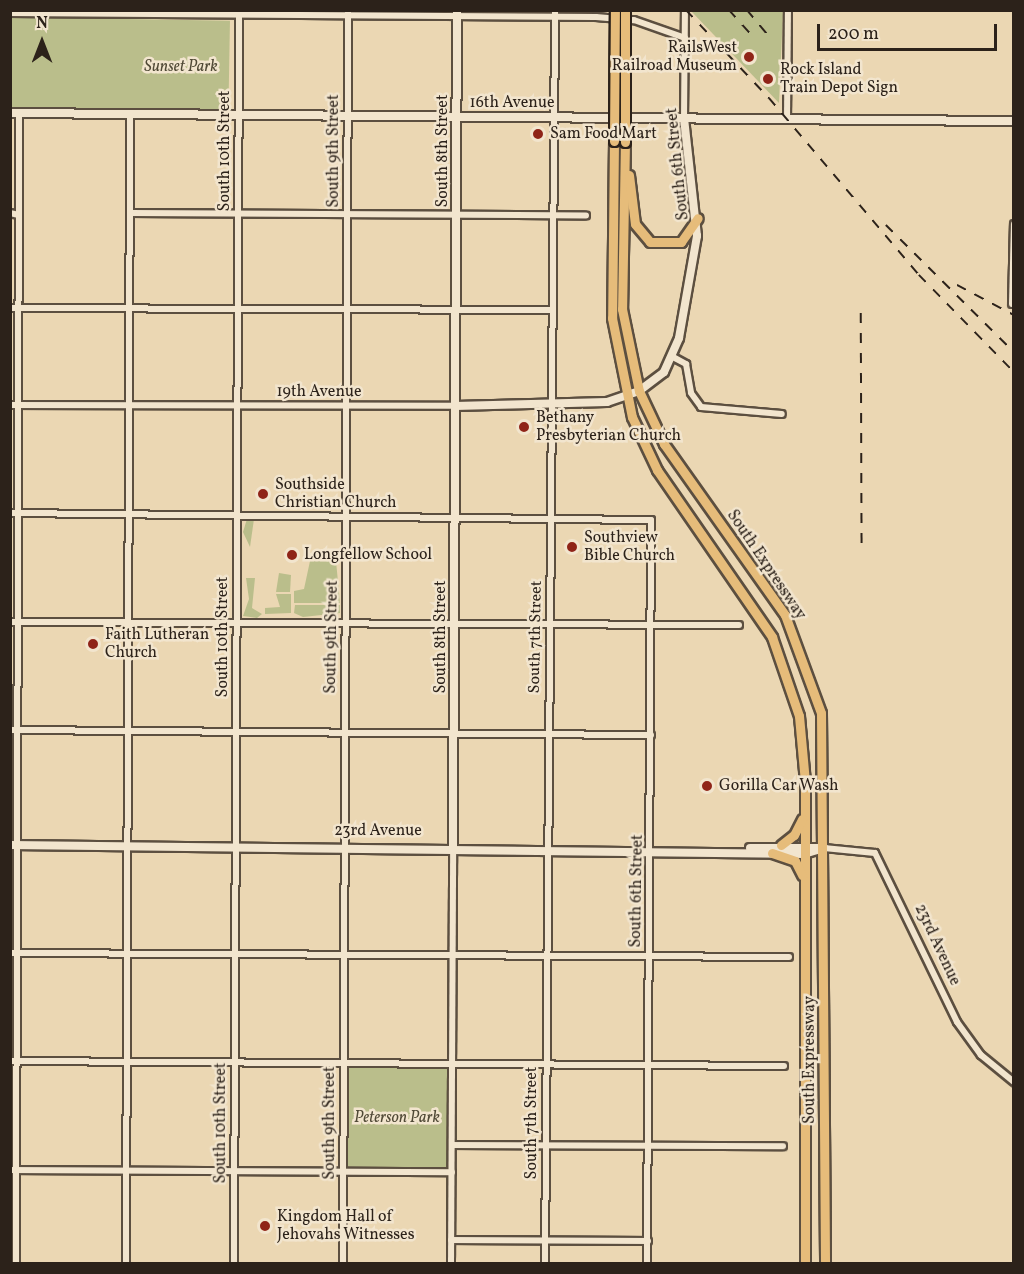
<!DOCTYPE html>
<html>
<head>
<meta charset="utf-8">
<style>
	body { margin:0 }
	#map { position:relative; width:1024px; height:1274px; overflow:hidden; background:#ebd7b3; font-family:Vollkorn,serif }
	div>[style] { position:absolute }
	[style*='--x'] { left:calc(var(--x)*1px); top:calc(var(--y)*1px); width:calc(var(--w)*1px); rotate:calc(var(--a)*1deg) }
	.green>* { inset:0; background:#babe8b; transform-origin:0 0 }
	.roads { filter:drop-shadow(2px 0 #5c4f40) drop-shadow(-2px 0 #5c4f40) drop-shadow(0 2px #5c4f40) drop-shadow(0 -2px #5c4f40) }
	.minor>* { height:6px; margin:-3px; padding:0 3px; transform-origin:3px; border-radius:3px; background:#f2e5ce }
	.tertiary>* { height:8px; margin:-4px; padding:0 4px; transform-origin:4px; border-radius:4px; background:#f2e5ce }
	.secondary>* { height:8px; margin:-4px; padding:0 4px; transform-origin:4px; border-radius:4px; background:#f2e5ce }
	.primary>* { height:9px; margin:-4.5px; padding:0 4.5px; transform-origin:4.5px; border-radius:4.5px; background:#e6bc7a }
	.rail>* { height:1.5px; margin-top:-0.75px; transform-origin:0; background:repeating-linear-gradient(90deg,#2c221a 0 10px,transparent 0 20px) }
	.bridges { filter:drop-shadow(2px 0 #2c221a) drop-shadow(-2px 0 #2c221a) drop-shadow(0 2px #2c221a) drop-shadow(0 -2px #2c221a) }
	.primary-bridge>* { height:9px; margin:-4.5px; padding:0 4.5px; transform-origin:4.5px; border-radius:4.5px; background:#e6bc7a }
	.dots>* { width:16px; height:16px; translate:-50% -50%; box-sizing:border-box; border:3px solid #f2e5ce; border-radius:50% }
	span { translate:-50% -50%; white-space:nowrap; text-align:center; line-height:1.15; -webkit-text-stroke:5px #f2e5ce; paint-order:stroke }
	.poi-label { font-size:16px; color:#2c221a }
	.right { translate:-100% -50%; text-align:right }
	.left { translate:0 -50%; text-align:left }
	.park-label { font-size:16px; color:#504936; font-style:italic }
	.street-label { font-size:16px; color:#2c221a }
	.frame { position:absolute; inset:0; border:12px solid #2c221a; pointer-events:none }
	.north { position:absolute; left:12px; top:12px; width:60px; height:60px; -webkit-text-stroke:4px #f2e5ce; paint-order:stroke; rotate:0deg; font-size:16px; font-weight:700; line-height:24px; text-align:center; color:#2c221a }
	.north::after { content:''; display:block; margin:auto; width:21px; height:27px; background:#2c221a; clip-path:polygon(50% 0,100% 100%,50% 72%,0 100%) }
	.scale { position:absolute; left:817px; top:24px; width:180px; height:27px; box-sizing:border-box; border:3px solid #2c221a; border-top:0; padding-left:8px; font-size:18px; line-height:21px; white-space:nowrap; color:#2c221a; -webkit-text-stroke:4px #f2e5ce; paint-order:stroke }
</style>
</head>
<body>
<div id="map">
	<div class="green">
		<div style="clip-path:polygon(691px 11px,783px 11px,779px 103px)"></div>
		<div style="left:11px;top:17px;width:219px;height:92px;rotate:1deg"></div>
		<div style="clip-path:polygon(247px 519px,254px 519px,250px 547px,243px 532px)"></div>
		<div style="clip-path:polygon(310px 561px,336px 561px,340px 603px,294px 603px,294px 591px,304px 589px)"></div>
		<div style="clip-path:polygon(279px 573px,291px 575px,290px 592px,276px 592px)"></div>
		<div style="clip-path:polygon(246px 578px,255px 578px,252px 608px,262px 614px,257px 618px,243px 616px,249px 599px)"></div>
		<div style="clip-path:polygon(276px 594px,291px 594px,291px 613px,265px 614px,265px 608px,280px 607px)"></div>
		<div style="clip-path:polygon(295px 605px,340px 605px,340px 613px,303px 617px,294px 613px)"></div>
		<div style="left:344px;top:1063px;width:108px;height:109px;rotate:1deg"></div>
	</div>
	<div class="roads">
		<div class="minor">
			<div style="--x:10;--y:13;--w:586;--a:0.39"></div>
			<div style="--x:596;--y:17;--w:38;--a:5"></div>
			<div style="--x:634;--y:20;--w:54;--a:19.4"></div>
			<div style="--x:684;--y:119;--w:109;--a:-89.5"></div>
			<div style="--x:787;--y:119;--w:109;--a:-89.5"></div>
			<div style="--x:10;--y:213;--w:9;--a:13"></div>
			<div style="--x:130;--y:213;--w:456;--a:0.3"></div>
			<div style="--x:1012;--y:304;--w:80;--a:-88.6"></div>
			<div style="--x:10;--y:308;--w:542;--a:0.21"></div>
			<div style="--x:673;--y:357;--w:15;--a:28"></div>
			<div style="--x:686;--y:364;--w:29;--a:80"></div>
			<div style="--x:691;--y:393;--w:17;--a:54"></div>
			<div style="--x:701;--y:407;--w:81;--a:4.9"></div>
			<div style="--x:10;--y:405;--w:445;--a:0.1"></div>
			<div style="--x:10;--y:513;--w:641;--a:0.63"></div>
			<div style="--x:651;--y:520;--w:744;--a:90.31"></div>
			<div style="--x:10;--y:622;--w:729;--a:0.24"></div>
			<div style="--x:10;--y:730;--w:641;--a:0.45"></div>
			<div style="--x:824;--y:848;--w:51;--a:5.6"></div>
			<div style="--x:875;--y:853;--w:188;--a:64.1"></div>
			<div style="--x:957;--y:1022;--w:41;--a:54"></div>
			<div style="--x:981;--y:1055;--w:43;--a:39.3"></div>
			<div style="--x:10;--y:953;--w:779;--a:0.29"></div>
			<div style="--x:10;--y:1061;--w:774;--a:0.37"></div>
			<div style="--x:452;--y:1145;--w:331;--a:0.2"></div>
			<div style="--x:10;--y:1170;--w:442;--a:0.3"></div>
			<div style="--x:451;--y:1240;--w:197;--a:0.3"></div>
			<div style="--x:16;--y:1264;--w:1151;--a:-89.85"></div>
			<div style="--x:126;--y:1264;--w:1150;--a:-89.8"></div>
			<div style="--x:234;--y:1264;--w:1254;--a:-89.77"></div>
			<div style="--x:343;--y:1264;--w:1254;--a:-89.77"></div>
			<div style="--x:451;--y:1264;--w:417;--a:-89.7"></div>
			<div style="--x:545;--y:1264;--w:1254;--a:-89.54"></div>
		</div>
		<div class="tertiary">
			<div style="--x:10;--y:113;--w:1004;--a:0.46"></div>
			<div style="--x:455;--y:406;--w:152;--a:-1.5"></div>
			<div style="--x:607;--y:402;--w:34;--a:-19"></div>
			<div style="--x:639;--y:391;--w:31;--a:-37"></div>
			<div style="--x:664;--y:372;--w:37;--a:-66"></div>
			<div style="--x:679;--y:338;--w:104;--a:-80"></div>
			<div style="--x:697;--y:236;--w:118;--a:-96.3"></div>
			<div style="--x:453;--y:847;--w:837;--a:-89.73"></div>
		</div>
		<div class="secondary">
			<div style="--x:10;--y:845;--w:794;--a:0.65"></div>
			<div style="--x:804;--y:854;--w:21;--a:-17"></div>
			<div style="--x:750;--y:848;--w:74;--a:0"></div>
		</div>
		<div class="primary">
			<div style="--x:614;--y:141;--w:177;--a:90.6"></div>
			<div style="--x:612;--y:318;--w:101;--a:78.6"></div>
			<div style="--x:632;--y:417;--w:59;--a:64.7"></div>
			<div style="--x:657;--y:470;--w:203;--a:55.4"></div>
			<div style="--x:772;--y:637;--w:83;--a:71.1"></div>
			<div style="--x:799;--y:716;--w:66;--a:84.8"></div>
			<div style="--x:805;--y:782;--w:482;--a:90"></div>
			<div style="--x:625;--y:142;--w:167;--a:91"></div>
			<div style="--x:622;--y:309;--w:84;--a:78.3"></div>
			<div style="--x:639;--y:391;--w:59;--a:64.7"></div>
			<div style="--x:664;--y:444;--w:209;--a:54.7"></div>
			<div style="--x:785;--y:615;--w:104;--a:69.8"></div>
			<div style="--x:821;--y:713;--w:551;--a:89.58"></div>
			<div style="--x:629;--y:175;--w:49;--a:83"></div>
			<div style="--x:635;--y:224;--w:23;--a:50"></div>
			<div style="--x:650;--y:242;--w:31;--a:0"></div>
			<div style="--x:681;--y:242;--w:29;--a:-55"></div>
			<div style="--x:781;--y:845;--w:16;--a:-38"></div>
			<div style="--x:794;--y:835;--w:18;--a:-63"></div>
			<div style="--x:772;--y:853;--w:24;--a:19"></div>
			<div style="--x:795;--y:861;--w:16;--a:63"></div>
		</div>
	</div>
	<div class="rail">
		<div style="--x:686;--y:10;--w:121;--a:46.7"></div>
		<div style="--x:769;--y:98;--w:232;--a:49.7"></div>
		<div style="--x:919;--y:275;--w:136;--a:45.6"></div>
		<div style="--x:729;--y:10;--w:31;--a:48"></div>
		<div style="--x:747;--y:10;--w:39;--a:50"></div>
		<div style="--x:886;--y:225;--w:180;--a:44.8"></div>
		<div style="--x:957;--y:285;--w:64;--a:27.8"></div>
		<div style="--x:861;--y:313;--w:232;--a:89.8"></div>
	</div>
	<div class="bridges">
		<div class="primary-bridge">
			<div style="--x:614;--y:141;--w:131;--a:-89.6"></div>
			<div style="--x:625;--y:142;--w:132;--a:-90"></div>
		</div>
	</div>
	<div class="dots">
		<div style="left:749px;top:57px;background:#8f2418"></div>
		<div style="left:768px;top:79px;background:#8f2418"></div>
		<div style="left:538px;top:134px;background:#8f2418"></div>
		<div style="left:524px;top:427px;background:#8f2418"></div>
		<div style="left:263px;top:494px;background:#8f2418"></div>
		<div style="left:572px;top:547px;background:#8f2418"></div>
		<div style="left:292px;top:555px;background:#8f2418"></div>
		<div style="left:93px;top:644px;background:#8f2418"></div>
		<div style="left:707px;top:786px;background:#8f2418"></div>
		<div style="left:265px;top:1226px;background:#8f2418"></div>
	</div>
	<div class="poi-label">
		<span class="right" style="left:737px;top:57px">RailsWest<br>Railroad Museum</span>
		<span class="left" style="left:780px;top:79px">Rock Island<br>Train Depot Sign</span>
		<span class="left" style="left:550px;top:134px">Sam Food Mart</span>
		<span class="left" style="left:536px;top:427px">Bethany<br>Presbyterian Church</span>
		<span class="left" style="left:275px;top:494px">Southside<br>Christian Church</span>
		<span class="left" style="left:584px;top:547px">Southview<br>Bible Church</span>
		<span class="left" style="left:304px;top:555px">Longfellow School</span>
		<span class="left" style="left:105px;top:644px">Faith Lutheran<br>Church</span>
		<span class="left" style="left:719px;top:786px">Gorilla Car Wash</span>
		<span class="left" style="left:277px;top:1226px">Kingdom Hall of<br>Jehovahs Witnesses</span>
	</div>
	<div class="park-label">
		<span style="left:181px;top:67px">Sunset Park</span>
		<span style="left:397px;top:1118px">Peterson Park</span>
	</div>
	<div class="street-label">
		<span style="left:512px;top:103px">16th Avenue</span>
		<span style="left:225px;top:151px;rotate:-90deg">South 10th Street</span>
		<span style="left:334px;top:151px;rotate:-90deg">South 9th Street</span>
		<span style="left:443px;top:151px;rotate:-90deg">South 8th Street</span>
		<span style="left:678px;top:164px;rotate:-96deg">South 6th Street</span>
		<span style="left:319px;top:392px">19th Avenue</span>
		<span style="left:766px;top:565px;rotate:56deg">South Expressway</span>
		<span style="left:223px;top:637px;rotate:-90deg">South 10th Street</span>
		<span style="left:332px;top:637px;rotate:-89deg">South 9th Street</span>
		<span style="left:441px;top:637px;rotate:-90deg">South 8th Street</span>
		<span style="left:536px;top:637px;rotate:-89deg">South 7th Street</span>
		<span style="left:378px;top:831px">23rd Avenue</span>
		<span style="left:637px;top:891px;rotate:-89deg">South 6th Street</span>
		<span style="left:937px;top:945px;rotate:65deg">23rd Avenue</span>
		<span style="left:810px;top:1060px;rotate:-90deg">South Expressway</span>
		<span style="left:221px;top:1123px;rotate:-90deg">South 10th Street</span>
		<span style="left:330px;top:1123px;rotate:-90deg">South 9th Street</span>
		<span style="left:532px;top:1123px;rotate:-90deg">South 7th Street</span>
	</div>
	<div class="frame"></div>
	<div class="north">N</div>
	<div class="scale">200 m</div>
</div>
</body>
</html>
